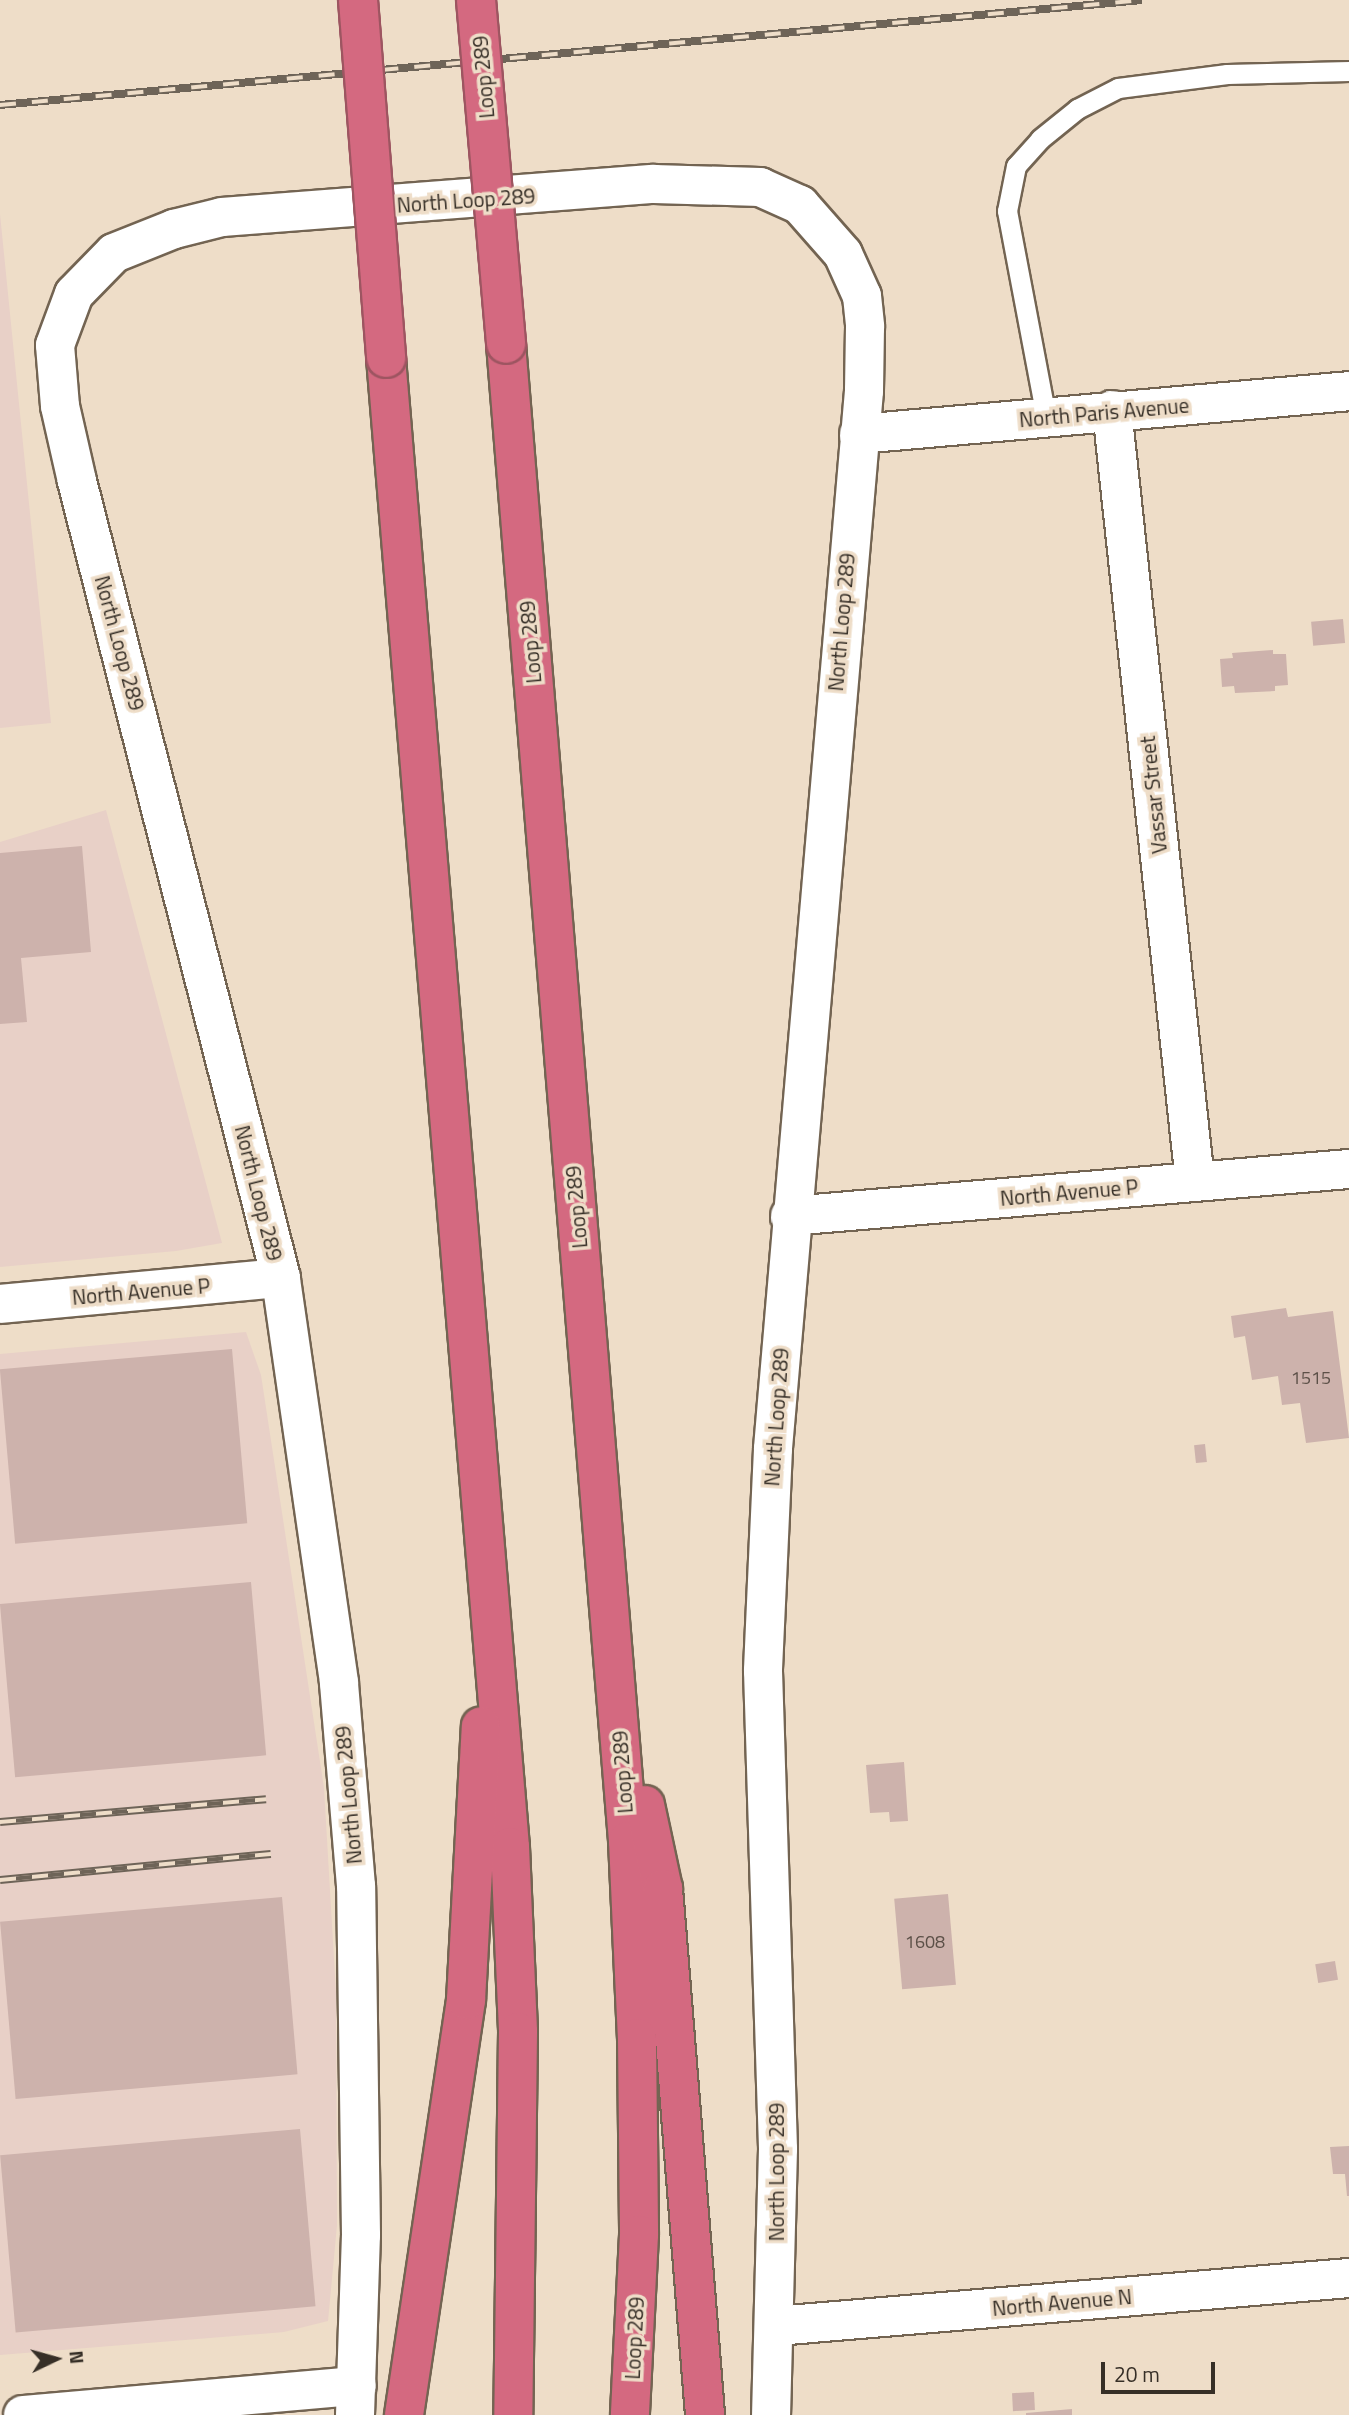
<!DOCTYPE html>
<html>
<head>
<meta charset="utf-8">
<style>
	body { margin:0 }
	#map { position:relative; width:1349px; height:2415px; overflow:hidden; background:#eeddc8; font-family:"Titillium Web",sans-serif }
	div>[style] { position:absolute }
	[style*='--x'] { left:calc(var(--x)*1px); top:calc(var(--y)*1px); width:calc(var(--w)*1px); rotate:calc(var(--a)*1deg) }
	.industrial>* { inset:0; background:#e8d0c7 }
	.building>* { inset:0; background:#cdb2ac; transform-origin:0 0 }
	.roads { filter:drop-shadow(2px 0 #736452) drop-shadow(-2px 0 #736452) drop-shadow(0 2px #736452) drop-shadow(0 -2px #736452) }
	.service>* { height:19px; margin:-9.5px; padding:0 9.5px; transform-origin:9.5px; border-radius:9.5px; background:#fff }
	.minor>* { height:38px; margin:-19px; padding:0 19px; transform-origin:19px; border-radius:19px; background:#fff }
	.tertiary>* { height:38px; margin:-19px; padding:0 19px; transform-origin:19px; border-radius:19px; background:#fff }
	.secondary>* { height:38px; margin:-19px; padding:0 19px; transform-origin:19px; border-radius:19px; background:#fff }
	.motorway>* { height:38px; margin:-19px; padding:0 19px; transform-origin:19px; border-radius:19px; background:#d46980 }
	.rail>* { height:8px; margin-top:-4px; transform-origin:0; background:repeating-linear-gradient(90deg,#eeddc8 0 16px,#6e6458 0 32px); box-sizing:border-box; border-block:2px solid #6e6458 }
	.bridges { filter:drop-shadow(2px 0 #9d5561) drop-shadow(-2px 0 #9d5561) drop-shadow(0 2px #9d5561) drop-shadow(0 -2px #9d5561) }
	.motorway-bridge>* { height:38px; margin:-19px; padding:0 19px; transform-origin:19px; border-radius:19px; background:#d46980 }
	span { translate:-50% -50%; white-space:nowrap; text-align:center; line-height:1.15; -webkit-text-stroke:7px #eeddc8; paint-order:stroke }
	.number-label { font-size:18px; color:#5c5048 }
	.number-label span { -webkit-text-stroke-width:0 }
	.street-label { font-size:21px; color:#362f27 }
	.north { position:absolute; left:21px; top:2324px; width:70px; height:70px; -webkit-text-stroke:5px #eeddc8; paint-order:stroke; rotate:85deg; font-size:19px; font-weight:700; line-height:28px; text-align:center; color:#362f27 }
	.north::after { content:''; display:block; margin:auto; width:24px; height:32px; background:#362f27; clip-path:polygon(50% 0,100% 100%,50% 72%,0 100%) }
	.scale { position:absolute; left:1101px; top:2362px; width:114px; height:32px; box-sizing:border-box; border:4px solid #362f27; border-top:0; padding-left:9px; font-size:21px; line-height:24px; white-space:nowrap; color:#362f27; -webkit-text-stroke:5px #eeddc8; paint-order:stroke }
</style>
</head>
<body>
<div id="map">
	<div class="industrial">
		<div style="clip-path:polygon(0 214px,51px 723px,0 728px)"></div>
		<div style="clip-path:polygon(106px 810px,222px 1243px,176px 1251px,0 1267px,0 842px)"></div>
		<div style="clip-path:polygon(246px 1332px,261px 1375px,324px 1788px,336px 1993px,337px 2225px,328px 2321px,284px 2332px,0 2355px,0 1354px)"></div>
	</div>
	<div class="building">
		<div style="left:1343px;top:619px;width:24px;height:32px;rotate:85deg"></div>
		<div style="clip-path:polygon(1273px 650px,1273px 654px,1286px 654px,1288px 685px,1275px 686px,1275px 691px,1235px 693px,1234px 686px,1222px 687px,1220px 659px,1233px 658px,1232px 653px)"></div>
		<div style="clip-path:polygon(82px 846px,91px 952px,21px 958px,27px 1022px,0 1024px,0 853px)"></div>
		<div style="clip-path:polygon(1286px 1308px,1288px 1317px,1333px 1311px,1349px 1438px,1306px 1443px,1300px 1403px,1282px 1405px,1278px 1376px,1252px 1380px,1245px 1336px,1234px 1338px,1231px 1316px)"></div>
		<div style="left:232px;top:1349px;width:175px;height:233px;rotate:85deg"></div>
		<div style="left:1205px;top:1444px;width:18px;height:11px;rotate:84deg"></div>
		<div style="left:251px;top:1582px;width:174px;height:252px;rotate:85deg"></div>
		<div style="clip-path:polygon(904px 1762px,908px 1821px,890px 1822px,889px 1812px,870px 1813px,866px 1765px)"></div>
		<div style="left:948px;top:1894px;width:91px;height:54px;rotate:85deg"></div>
		<div style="left:282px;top:1897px;width:178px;height:283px;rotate:85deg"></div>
		<div style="left:1335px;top:1961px;width:19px;height:20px;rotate:81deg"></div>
		<div style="left:300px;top:2129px;width:178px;height:301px;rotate:85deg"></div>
		<div style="clip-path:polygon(1349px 2146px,1349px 2196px,1347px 2196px,1345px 2174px,1333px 2174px,1330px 2147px)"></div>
		<div style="left:1034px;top:2392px;width:18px;height:22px;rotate:87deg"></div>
		<div style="clip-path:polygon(1072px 2409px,1072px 2415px,1026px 2415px,1026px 2413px)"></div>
	</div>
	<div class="roads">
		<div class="service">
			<div style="--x:1046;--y:417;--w:210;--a:-100.7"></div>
			<div style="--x:1007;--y:211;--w:46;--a:-78.7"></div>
			<div style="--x:1016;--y:166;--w:36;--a:-48"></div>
			<div style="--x:1040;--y:139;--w:48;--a:-39"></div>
			<div style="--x:1077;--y:109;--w:46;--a:-27.1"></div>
			<div style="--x:1118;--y:88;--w:110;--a:-7.3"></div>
			<div style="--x:1227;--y:74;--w:122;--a:-1.4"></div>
		</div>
		<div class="minor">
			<div style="--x:1112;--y:410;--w:775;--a:83.86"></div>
			<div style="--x:859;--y:434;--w:492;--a:-5"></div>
			<div style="--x:790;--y:1216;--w:561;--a:-4.81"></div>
			<div style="--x:0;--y:1304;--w:282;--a:-5.3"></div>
			<div style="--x:776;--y:2326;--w:575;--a:-4.79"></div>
		</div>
		<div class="tertiary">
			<div style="--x:23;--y:2415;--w:335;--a:-5"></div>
		</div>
		<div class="secondary">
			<div style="--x:355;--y:2415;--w:180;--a:-88.1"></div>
			<div style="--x:361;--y:2235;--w:349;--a:-90.8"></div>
			<div style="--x:356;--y:1886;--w:205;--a:-94.8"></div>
			<div style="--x:339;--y:1682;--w:408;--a:-98.2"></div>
			<div style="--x:281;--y:1278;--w:823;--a:-104.36"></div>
			<div style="--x:77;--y:481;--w:77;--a:-102.8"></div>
			<div style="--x:60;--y:406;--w:61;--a:-94.7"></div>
			<div style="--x:55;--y:345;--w:54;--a:-69.6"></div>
			<div style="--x:74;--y:294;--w:57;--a:-45.7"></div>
			<div style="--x:114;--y:253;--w:65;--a:-21.8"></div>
			<div style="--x:174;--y:229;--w:49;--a:-14"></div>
			<div style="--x:222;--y:217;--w:433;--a:-4.4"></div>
			<div style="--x:654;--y:184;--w:106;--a:1.6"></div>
			<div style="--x:760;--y:187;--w:44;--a:24.2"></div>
			<div style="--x:800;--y:205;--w:65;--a:48.7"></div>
			<div style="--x:843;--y:254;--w:46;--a:65.7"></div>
			<div style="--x:862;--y:296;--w:31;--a:84"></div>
			<div style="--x:865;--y:327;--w:64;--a:90.9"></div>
			<div style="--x:864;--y:391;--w:1062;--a:94.92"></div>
			<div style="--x:773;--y:1449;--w:222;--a:92.6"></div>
			<div style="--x:763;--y:1671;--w:478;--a:88.2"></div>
			<div style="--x:778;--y:2149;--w:266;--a:91.5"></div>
		</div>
		<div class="motorway">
			<div style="--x:506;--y:344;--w:1502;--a:85.34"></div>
			<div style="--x:628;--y:1841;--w:197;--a:87.4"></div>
			<div style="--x:637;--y:2038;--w:197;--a:89.4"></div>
			<div style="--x:639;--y:2235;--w:180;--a:92.9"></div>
			<div style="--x:386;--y:358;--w:1494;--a:85.24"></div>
			<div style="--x:510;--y:1847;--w:185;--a:87.5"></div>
			<div style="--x:518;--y:2032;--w:383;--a:90.7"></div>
			<div style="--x:645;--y:1805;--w:86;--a:77.9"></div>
			<div style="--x:663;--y:1889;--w:528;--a:85.43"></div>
			<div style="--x:404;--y:2415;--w:420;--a:-81.5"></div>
			<div style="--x:466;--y:2000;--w:274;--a:-86.9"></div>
		</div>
	</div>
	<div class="rail">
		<div style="--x:0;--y:105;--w:1147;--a:-5.25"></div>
		<div style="--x:0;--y:1822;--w:267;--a:-4.9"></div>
		<div style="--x:0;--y:1880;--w:272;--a:-5.5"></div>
	</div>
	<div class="bridges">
		<div class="motorway-bridge">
			<div style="--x:358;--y:0;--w:359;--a:85.5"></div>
			<div style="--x:476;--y:0;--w:345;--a:85"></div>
		</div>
	</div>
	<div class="number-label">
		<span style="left:1311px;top:1378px">1515</span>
		<span style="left:925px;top:1942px">1608</span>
	</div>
	<div class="street-label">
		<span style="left:483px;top:77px;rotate:-95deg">Loop 289</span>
		<span style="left:466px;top:200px;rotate:-4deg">North Loop 289</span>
		<span style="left:1104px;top:412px;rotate:-5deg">North Paris Avenue</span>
		<span style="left:841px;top:622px;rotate:-85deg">North Loop 289</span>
		<span style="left:530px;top:642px;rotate:-95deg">Loop 289</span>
		<span style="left:120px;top:643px;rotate:75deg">North Loop 289</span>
		<span style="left:1153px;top:795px;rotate:-96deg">Vassar Street</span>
		<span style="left:1069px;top:1192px;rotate:-5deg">North Avenue P</span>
		<span style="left:259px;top:1193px;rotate:76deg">North Loop 289</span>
		<span style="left:576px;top:1207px;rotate:-95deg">Loop 289</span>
		<span style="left:141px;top:1291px;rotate:-5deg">North Avenue P</span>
		<span style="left:776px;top:1417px;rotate:-86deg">North Loop 289</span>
		<span style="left:622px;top:1772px;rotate:-94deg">Loop 289</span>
		<span style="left:348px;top:1795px;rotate:-95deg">North Loop 289</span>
		<span style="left:776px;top:2172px;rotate:-90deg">North Loop 289</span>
		<span style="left:1062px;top:2302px;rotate:-5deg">North Avenue N</span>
		<span style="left:634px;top:2338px;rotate:-87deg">Loop 289</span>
	</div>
	<div class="north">N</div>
	<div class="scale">20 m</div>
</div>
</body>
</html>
